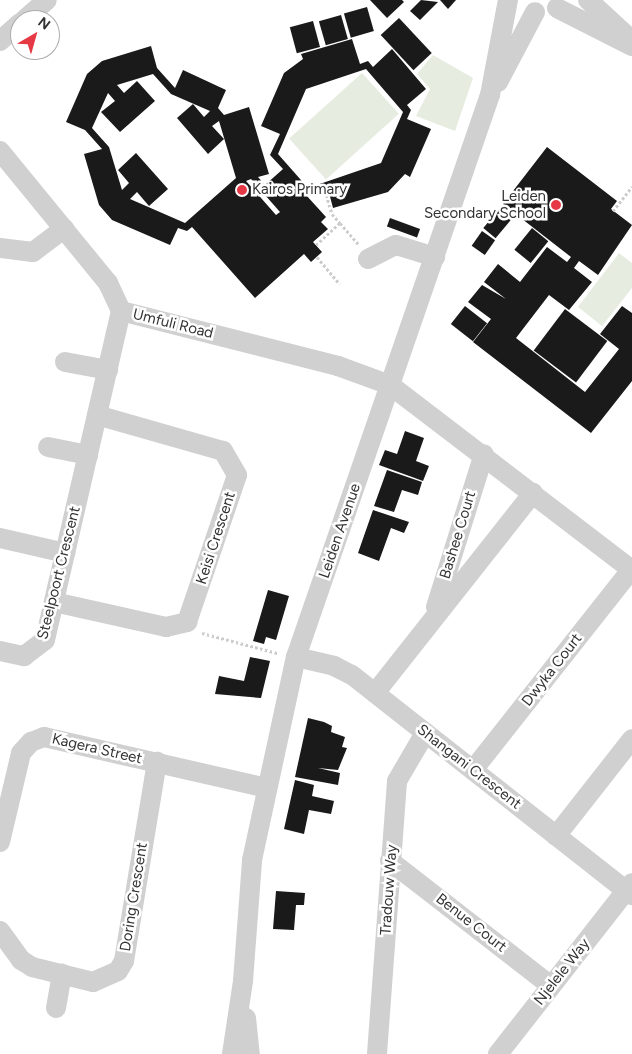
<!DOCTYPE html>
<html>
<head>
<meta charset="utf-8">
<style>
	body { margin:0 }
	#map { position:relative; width:632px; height:1054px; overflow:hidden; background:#fff; font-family:Figtree,sans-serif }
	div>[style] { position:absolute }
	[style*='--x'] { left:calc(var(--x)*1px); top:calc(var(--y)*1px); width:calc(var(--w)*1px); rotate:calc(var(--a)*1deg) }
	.green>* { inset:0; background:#e6ecdf; transform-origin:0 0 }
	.building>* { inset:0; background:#1a1a1a; transform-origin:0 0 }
	.path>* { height:3px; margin-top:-1.5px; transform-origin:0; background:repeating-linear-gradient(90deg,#cdcdcd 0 2.5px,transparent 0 5px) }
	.minor>* { height:20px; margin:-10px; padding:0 10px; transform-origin:10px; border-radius:10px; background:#d0d0d0 }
	.dots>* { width:14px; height:14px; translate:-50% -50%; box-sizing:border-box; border:2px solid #fff; border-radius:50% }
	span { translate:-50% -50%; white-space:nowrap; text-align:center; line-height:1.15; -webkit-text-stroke:5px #fff; paint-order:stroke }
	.poi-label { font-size:15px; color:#333 }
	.left { translate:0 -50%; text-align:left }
	.right { translate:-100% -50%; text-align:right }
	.street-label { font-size:15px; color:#333 }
	.north { position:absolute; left:10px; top:10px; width:50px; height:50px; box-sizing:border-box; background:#fff; border:1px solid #adadad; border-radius:50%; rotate:38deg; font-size:14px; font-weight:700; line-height:20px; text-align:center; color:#333 }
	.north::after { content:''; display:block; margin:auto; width:18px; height:22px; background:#e63946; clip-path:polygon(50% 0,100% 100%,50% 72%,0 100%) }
</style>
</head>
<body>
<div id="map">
	<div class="green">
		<div style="clip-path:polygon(433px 55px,473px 78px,455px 131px,416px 116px,430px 89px,417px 74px)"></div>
		<div style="left:362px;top:73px;width:55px;height:98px;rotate:48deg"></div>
		<div style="clip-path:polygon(619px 253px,632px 263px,632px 288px,602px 326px,578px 307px)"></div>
	</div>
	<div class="building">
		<div style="clip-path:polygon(370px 0,402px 0,404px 2px,387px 18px)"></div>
		<div style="clip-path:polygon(421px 0,438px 2px,420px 20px,410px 11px)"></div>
		<div style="clip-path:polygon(440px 0,456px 0,448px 9px)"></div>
		<div style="left:367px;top:7px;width:25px;height:24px;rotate:74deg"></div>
		<div style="left:341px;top:15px;width:25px;height:23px;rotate:74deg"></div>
		<div style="left:399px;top:18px;width:48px;height:25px;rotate:47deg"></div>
		<div style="left:313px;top:21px;width:27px;height:24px;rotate:75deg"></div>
		<div style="clip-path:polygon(evenodd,352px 39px,360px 64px,368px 61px,373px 67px,392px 49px,426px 89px,407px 105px,411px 110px,407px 119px,431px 129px,410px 177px,405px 174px,388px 192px,333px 208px,328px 189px,306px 195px,326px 217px,321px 222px,328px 229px,313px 242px,322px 252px,311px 262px,304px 254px,255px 298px,192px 227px,187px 231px,178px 228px,170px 245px,112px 220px,99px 205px,84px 154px,102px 149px,85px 130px,66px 122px,87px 74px,102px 61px,151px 46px,157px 68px,175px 88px,183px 70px,226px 90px,218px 108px,224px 115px,249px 107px,269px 174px,258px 177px,265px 185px,283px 169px,270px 155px,280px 134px,261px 126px,284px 73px,303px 59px,301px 54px,352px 39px,366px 69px,403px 112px,381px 163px,308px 188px,278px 154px,306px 89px,366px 69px,352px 39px,153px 74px,171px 94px,210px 111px,204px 117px,193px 104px,177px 118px,208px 154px,224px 139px,212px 126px,219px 121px,236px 178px,185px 223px,130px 199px,137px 192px,149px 206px,168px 189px,136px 153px,118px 170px,129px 183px,122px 190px,109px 147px,92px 128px,108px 93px,115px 101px,101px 112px,120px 132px,155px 101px,137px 81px,124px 93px,117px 85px,153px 74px,352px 39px,251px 179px,280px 212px,276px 215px,246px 181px,251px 179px)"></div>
		<div style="clip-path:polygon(547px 147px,617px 201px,611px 209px,632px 225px,598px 275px,579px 261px,574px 268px,592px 282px,569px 310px,549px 295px,516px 338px,585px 392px,619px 349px,600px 334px,622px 306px,632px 313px,632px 381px,591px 433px,473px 342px,491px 319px,468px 302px,482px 285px,506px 299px,484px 282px,498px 264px,520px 282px,547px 247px,567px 262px,571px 257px,503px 204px)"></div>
		<div style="left:500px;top:208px;width:16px;height:26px;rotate:40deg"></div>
		<div style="left:390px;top:218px;width:32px;height:9px;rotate:20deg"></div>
		<div style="left:532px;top:228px;width:21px;height:28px;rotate:39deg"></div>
		<div style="left:482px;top:231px;width:16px;height:18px;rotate:35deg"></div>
		<div style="left:465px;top:306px;width:28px;height:23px;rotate:38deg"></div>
		<div style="left:565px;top:309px;width:53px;height:52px;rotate:37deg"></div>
		<div style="clip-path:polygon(405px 431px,424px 438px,416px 461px,429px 466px,423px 481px,379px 465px,385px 450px,397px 454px)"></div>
		<div style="clip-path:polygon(387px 470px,422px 482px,418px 495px,402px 490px,394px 512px,374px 506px)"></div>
		<div style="clip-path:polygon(373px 510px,409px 522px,404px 533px,391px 528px,379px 561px,358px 553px)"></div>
		<div style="clip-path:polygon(268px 590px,289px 596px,276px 640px,266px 637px,264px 644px,253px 641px)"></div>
		<div style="clip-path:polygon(250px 657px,270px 661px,261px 698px,215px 694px,219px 676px,244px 681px)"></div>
		<div style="clip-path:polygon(308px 718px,324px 722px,332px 726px,331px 732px,345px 737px,342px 747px,347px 748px,338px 770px,318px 768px,340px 773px,338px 785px,295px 777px)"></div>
		<div style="clip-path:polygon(295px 780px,314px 785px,312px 796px,334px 801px,331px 814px,309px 810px,304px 834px,284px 829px)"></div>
		<div style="clip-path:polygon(276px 891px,305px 893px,304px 905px,296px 905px,294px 930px,273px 929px)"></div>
	</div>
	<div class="path">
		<div style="--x:325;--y:190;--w:25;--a:74"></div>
		<div style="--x:332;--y:214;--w:12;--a:48"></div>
		<div style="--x:613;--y:211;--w:31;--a:-52"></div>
		<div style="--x:316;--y:245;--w:33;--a:-43"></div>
		<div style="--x:340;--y:223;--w:28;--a:49"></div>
		<div style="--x:317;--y:257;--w:35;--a:50"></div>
		<div style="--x:202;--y:633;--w:78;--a:14.9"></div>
	</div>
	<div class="minor">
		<div style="--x:588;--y:0;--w:50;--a:42.6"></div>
		<div style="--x:557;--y:8;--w:84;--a:26.9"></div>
		<div style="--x:24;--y:20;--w:30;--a:-41"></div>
		<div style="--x:0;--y:41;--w:27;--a:-42"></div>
		<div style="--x:498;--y:82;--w:79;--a:-62.1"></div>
		<div style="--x:0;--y:151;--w:171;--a:50.7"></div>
		<div style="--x:108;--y:283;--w:31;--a:65"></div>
		<div style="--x:121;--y:311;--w:224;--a:14.2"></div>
		<div style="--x:338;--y:366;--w:55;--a:20.1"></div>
		<div style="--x:390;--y:385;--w:305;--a:37.4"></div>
		<div style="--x:0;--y:248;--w:33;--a:7"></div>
		<div style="--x:33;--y:252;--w:39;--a:-37"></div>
		<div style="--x:368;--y:259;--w:31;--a:-27"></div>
		<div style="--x:396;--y:245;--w:41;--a:17.1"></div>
		<div style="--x:65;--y:362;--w:44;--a:10.5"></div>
		<div style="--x:48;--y:447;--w:41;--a:11.3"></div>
		<div style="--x:0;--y:538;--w:67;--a:13"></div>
		<div style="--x:54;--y:602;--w:115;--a:12.6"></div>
		<div style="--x:166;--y:627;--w:22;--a:-13"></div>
		<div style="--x:187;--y:622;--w:155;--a:-71.2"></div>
		<div style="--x:237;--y:475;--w:28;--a:-120"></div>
		<div style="--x:223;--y:451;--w:131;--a:-164.1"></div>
		<div style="--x:436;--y:607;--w:160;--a:-72.6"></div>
		<div style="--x:0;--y:651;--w:25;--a:12"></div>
		<div style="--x:24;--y:656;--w:26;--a:-37"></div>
		<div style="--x:45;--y:640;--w:338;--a:-77"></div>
		<div style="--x:296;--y:657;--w:39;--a:13"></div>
		<div style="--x:334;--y:666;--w:20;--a:27"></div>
		<div style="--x:352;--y:675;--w:356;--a:38.2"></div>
		<div style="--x:375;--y:693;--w:255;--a:-51.7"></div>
		<div style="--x:473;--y:770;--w:255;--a:-51.7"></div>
		<div style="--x:556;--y:836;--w:123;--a:-51.9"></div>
		<div style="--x:0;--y:842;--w:91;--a:-76.7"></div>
		<div style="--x:21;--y:753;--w:15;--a:-48"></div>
		<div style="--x:31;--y:742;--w:14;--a:-21"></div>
		<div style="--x:44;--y:737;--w:228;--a:12.9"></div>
		<div style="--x:390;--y:861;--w:204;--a:37.8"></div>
		<div style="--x:0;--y:931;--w:36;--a:54"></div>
		<div style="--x:21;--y:960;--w:13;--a:32"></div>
		<div style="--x:32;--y:967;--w:63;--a:13.8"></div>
		<div style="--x:93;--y:982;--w:27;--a:-24"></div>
		<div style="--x:118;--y:971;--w:12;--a:-59"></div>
		<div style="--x:124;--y:961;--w:202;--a:-80.6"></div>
		<div style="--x:56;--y:1008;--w:35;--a:-80"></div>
		<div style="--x:246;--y:1018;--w:36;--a:84"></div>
		<div style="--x:232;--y:1054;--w:74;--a:-81.4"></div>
		<div style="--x:243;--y:981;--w:121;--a:-85.7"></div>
		<div style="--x:252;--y:860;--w:208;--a:-77.8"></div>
		<div style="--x:296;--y:657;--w:595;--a:-70.96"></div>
		<div style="--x:490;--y:95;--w:97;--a:-79.3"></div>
		<div style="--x:377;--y:1054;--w:274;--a:-85.8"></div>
		<div style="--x:397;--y:781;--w:56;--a:-59.7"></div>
		<div style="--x:498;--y:1054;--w:217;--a:-51.9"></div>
	</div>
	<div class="dots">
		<div style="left:242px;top:190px;background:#e63946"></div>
		<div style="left:556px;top:205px;background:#e63946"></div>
	</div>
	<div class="poi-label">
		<span class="left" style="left:252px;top:190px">Kairos Primary</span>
		<span class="right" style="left:546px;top:205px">Leiden<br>Secondary School</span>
	</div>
	<div class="street-label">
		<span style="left:173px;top:324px;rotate:14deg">Umfuli Road</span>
		<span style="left:340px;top:531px;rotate:-71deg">Leiden Avenue</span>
		<span style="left:458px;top:535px;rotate:-73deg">Bashee Court</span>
		<span style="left:216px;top:538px;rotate:-72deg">Keisi Crescent</span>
		<span style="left:59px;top:573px;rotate:-76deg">Steelpoort Crescent</span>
		<span style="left:552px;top:670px;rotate:-52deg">Dwyka Court</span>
		<span style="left:97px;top:749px;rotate:13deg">Kagera Street</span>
		<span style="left:469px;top:767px;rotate:38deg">Shangani Crescent</span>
		<span style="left:389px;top:890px;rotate:-86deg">Tradouw Way</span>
		<span style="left:134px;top:897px;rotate:-81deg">Doring Crescent</span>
		<span style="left:471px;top:923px;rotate:38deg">Benue Court</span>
		<span style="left:562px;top:972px;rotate:-52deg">Njelele Way</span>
	</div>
	<div class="north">N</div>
</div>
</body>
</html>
